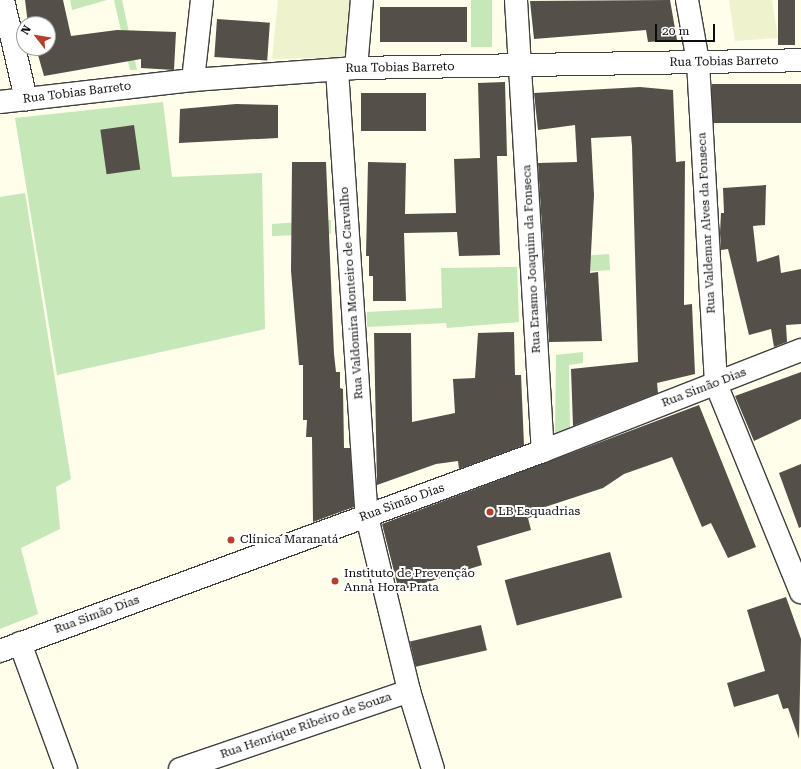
<!DOCTYPE html>
<html>
<head>
<meta charset="utf-8">
<style>
	body { margin:0 }
	#map { position:relative; width:801px; height:769px; overflow:hidden; background:#fefeeb; font-family:"Roboto Serif",serif }
	div>[style] { position:absolute }
	[style*='--x'] { left:calc(var(--x)*1px); top:calc(var(--y)*1px); width:calc(var(--w)*1px); rotate:calc(var(--a)*1deg) }
	.farmland>* { inset:0; background:#eef3cd }
	.green>* { inset:0; background:#c6e7b7; transform-origin:0 0 }
	.building>* { inset:0; background:#544f48; transform-origin:0 0 }
	.roads { filter:drop-shadow(1px 0 #3f3f3f) drop-shadow(-1px 0 #3f3f3f) drop-shadow(0 1px #3f3f3f) drop-shadow(0 -1px #3f3f3f) }
	.minor>* { height:22px; margin:-11px; padding:0 11px; transform-origin:11px; border-radius:11px; background:#fff }
	.tertiary>* { height:22px; margin:-11px; padding:0 11px; transform-origin:11px; border-radius:11px; background:#fff }
	.dots>* { width:11px; height:11px; translate:-50% -50%; box-sizing:border-box; border:2px solid #fff; border-radius:50% }
	span { translate:-50% -50%; white-space:nowrap; text-align:center; line-height:1.15; -webkit-text-stroke:4px #fff; paint-order:stroke }
	.street-label { font-size:12px; color:#0c0c0c }
	.poi-label { font-size:12px; color:#0c0c0c }
	.left { translate:0 -50%; text-align:left }
	.north { position:absolute; left:16px; top:16px; width:40px; height:40px; box-sizing:border-box; background:#fff; border:1px solid #9e9e9e; border-radius:50%; rotate:301deg; font-size:11px; font-weight:700; line-height:16px; text-align:center; color:#0c0c0c }
	.north::after { content:''; display:block; margin:auto; width:14px; height:18px; background:#b63f2a; clip-path:polygon(50% 0,100% 100%,50% 72%,0 100%) }
	.scale { position:absolute; left:655px; top:24px; width:60px; height:18px; box-sizing:border-box; border:2px solid #0c0c0c; border-top:0; padding-left:5px; font-size:12px; line-height:14px; white-space:nowrap; color:#0c0c0c; -webkit-text-stroke:3px #fff; paint-order:stroke }
</style>
</head>
<body>
<div id="map">
	<div class="farmland">
		<div style="clip-path:polygon(278px 0,354px 0,349px 57px,272px 59px)"></div>
		<div style="clip-path:polygon(729px 0,772px 0,778px 38px,735px 41px)"></div>
	</div>
	<div class="green">
		<div style="clip-path:polygon(70px 0,107px 0,72px 10px)"></div>
		<div style="clip-path:polygon(114px 0,122px 0,137px 70px,130px 70px)"></div>
		<div style="left:471px;top:0;width:21px;height:47px"></div>
		<div style="clip-path:polygon(163px 102px,172px 177px,262px 173px,265px 329px,57px 375px,15px 118px)"></div>
		<div style="clip-path:polygon(25px 193px,71px 479px,56px 487px,60px 529px,21px 548px,38px 614px,0 629px,0 197px)"></div>
		<div style="clip-path:polygon(331px 220px,331px 234px,272px 236px,272px 224px)"></div>
		<div style="left:609px;top:254px;width:16px;height:69px;rotate:86deg"></div>
		<div style="clip-path:polygon(517px 267px,519px 322px,447px 328px,446px 323px,367px 327px,367px 312px,442px 308px,441px 268px)"></div>
		<div style="clip-path:polygon(583px 352px,583px 363px,569px 365px,570px 429px,555px 436px,556px 355px)"></div>
	</div>
	<div class="building">
		<div style="clip-path:polygon(25px 0,63px 0,71px 36px,117px 30px,176px 32px,174px 70px,141px 68px,141px 59px,44px 76px,36px 48px,48px 48px,48px 24px,28px 24px)"></div>
		<div style="clip-path:polygon(670px 0,677px 40px,648px 42px,646px 30px,534px 39px,530px 1px)"></div>
		<div style="left:778px;top:0;width:17px;height:45px"></div>
		<div style="left:467px;top:7px;width:35px;height:87px;rotate:90deg"></div>
		<div style="left:217px;top:19px;width:53px;height:38px;rotate:4deg"></div>
		<div style="clip-path:polygon(505px 82px,507px 156px,497px 156px,500px 255px,459px 256px,457px 232px,404px 233px,406px 301px,373px 301px,373px 276px,369px 276px,369px 256px,366px 256px,368px 162px,406px 163px,405px 214px,456px 213px,454px 159px,480px 158px,478px 83px)"></div>
		<div style="left:801px;top:84px;width:39px;height:89px;rotate:90deg"></div>
		<div style="clip-path:polygon(640px 87px,673px 90px,676px 162px,685px 161px,684px 305px,692px 304px,695px 374px,657px 383px,658px 393px,573px 426px,571px 369px,638px 362px,632px 146px,631px 136px,591px 138px,594px 195px,590px 273px,598px 272px,602px 341px,549px 342px,538px 163px,577px 162px,575px 125px,538px 130px,534px 93px)"></div>
		<div style="left:426px;top:93px;width:38px;height:65px;rotate:90deg"></div>
		<div style="clip-path:polygon(236px 104px,278px 105px,278px 138px,179px 143px,180px 109px)"></div>
		<div style="left:134px;top:125px;width:45px;height:34px;rotate:82deg"></div>
		<div style="clip-path:polygon(292px 162px,326px 162px,334px 354px,336px 372px,340px 372px,340px 388px,343px 389px,344px 448px,350px 448px,354px 507px,313px 522px,312px 437px,306px 437px,307px 420px,303px 420px,303px 365px,299px 365px,291px 271px)"></div>
		<div style="clip-path:polygon(766px 185px,765px 225px,753px 226px,757px 262px,779px 255px,781px 273px,801px 269px,801px 324px,786px 325px,787px 342px,774px 347px,771px 329px,749px 335px,728px 249px,721px 250px,720px 233px,721px 213px,724px 213px,723px 188px)"></div>
		<div style="clip-path:polygon(514px 332px,515px 375px,521px 375px,524px 445px,459px 469px,458px 461px,436px 464px,377px 485px,374px 333px,411px 333px,412px 422px,455px 413px,453px 379px,475px 378px,478px 333px)"></div>
		<div style="clip-path:polygon(801px 372px,801px 419px,754px 441px,735px 396px)"></div>
		<div style="clip-path:polygon(699px 405px,756px 547px,728px 558px,711px 523px,702px 527px,672px 457px,624px 474px,603px 488px,545px 507px,546px 512px,528px 518px,531px 530px,477px 546px,482px 565px,399px 591px,382px 524px)"></div>
		<div style="clip-path:polygon(801px 464px,801px 527px,799px 528px,779px 473px)"></div>
		<div style="left:610px;top:552px;width:47px;height:109px;rotate:75deg"></div>
		<div style="clip-path:polygon(786px 597px,801px 639px,799px 739px,788px 708px,783px 709px,778px 694px,734px 707px,727px 683px,765px 671px,747px 610px)"></div>
		<div style="left:481px;top:625px;width:26px;height:73px;rotate:77deg"></div>
	</div>
	<div class="roads">
		<div class="minor">
			<div style="--x:3;--y:0;--w:102;--a:76.9"></div>
			<div style="--x:516;--y:0;--w:452;--a:86.6"></div>
			<div style="--x:687;--y:0;--w:63;--a:79.9"></div>
			<div style="--x:698;--y:62;--w:323;--a:86.8"></div>
			<div style="--x:716;--y:384;--w:225;--a:67.8"></div>
			<div style="--x:356;--y:68;--w:68;--a:-85"></div>
			<div style="--x:337;--y:70;--w:448;--a:86.2"></div>
			<div style="--x:367;--y:517;--w:179;--a:76.4"></div>
			<div style="--x:409;--y:691;--w:82;--a:72.9"></div>
			<div style="--x:193;--y:80;--w:81;--a:-83.6"></div>
			<div style="--x:0;--y:102;--w:194;--a:-6.5"></div>
			<div style="--x:193;--y:80;--w:163;--a:-4.2"></div>
			<div style="--x:356;--y:68;--w:445;--a:-1"></div>
			<div style="--x:20;--y:643;--w:134;--a:69.9"></div>
			<div style="--x:180;--y:769;--w:242;--a:-18.8"></div>
		</div>
		<div class="tertiary">
			<div style="--x:0;--y:651;--w:579;--a:-20.22"></div>
			<div style="--x:543;--y:451;--w:277;--a:-21.4"></div>
		</div>
	</div>
	<div class="dots">
		<div style="left:490px;top:512px;background:#b63f2a"></div>
		<div style="left:231px;top:540px;background:#b63f2a"></div>
		<div style="left:335px;top:581px;background:#b63f2a"></div>
	</div>
	<div class="street-label">
		<span style="left:724px;top:62px;rotate:-1deg">Rua Tobias Barreto</span>
		<span style="left:400px;top:68px;rotate:-1deg">Rua Tobias Barreto</span>
		<span style="left:77px;top:93px;rotate:-7deg">Rua Tobias Barreto</span>
		<span style="left:707px;top:223px;rotate:-93deg">Rua Valdemar Alves da Fonseca</span>
		<span style="left:532px;top:259px;rotate:-93deg">Rua Erasmo Joaquim da Fonseca</span>
		<span style="left:352px;top:293px;rotate:-94deg">Rua Valdomira Monteiro de Carvalho</span>
		<span style="left:704px;top:388px;rotate:-21deg">Rua Simão Dias</span>
		<span style="left:402px;top:503px;rotate:-20deg">Rua Simão Dias</span>
		<span style="left:97px;top:615px;rotate:-20deg">Rua Simão Dias</span>
		<span style="left:306px;top:726px;rotate:-19deg">Rua Henrique Ribeiro de Souza</span>
	</div>
	<div class="poi-label">
		<span class="left" style="left:498px;top:512px">LB Esquadrias</span>
		<span class="left" style="left:240px;top:540px">Clínica Maranatá</span>
		<span class="left" style="left:344px;top:581px">Instituto de Prevenção<br>Anna Hora Prata</span>
	</div>
	<div class="north">N</div>
	<div class="scale">20 m</div>
</div>
</body>
</html>
